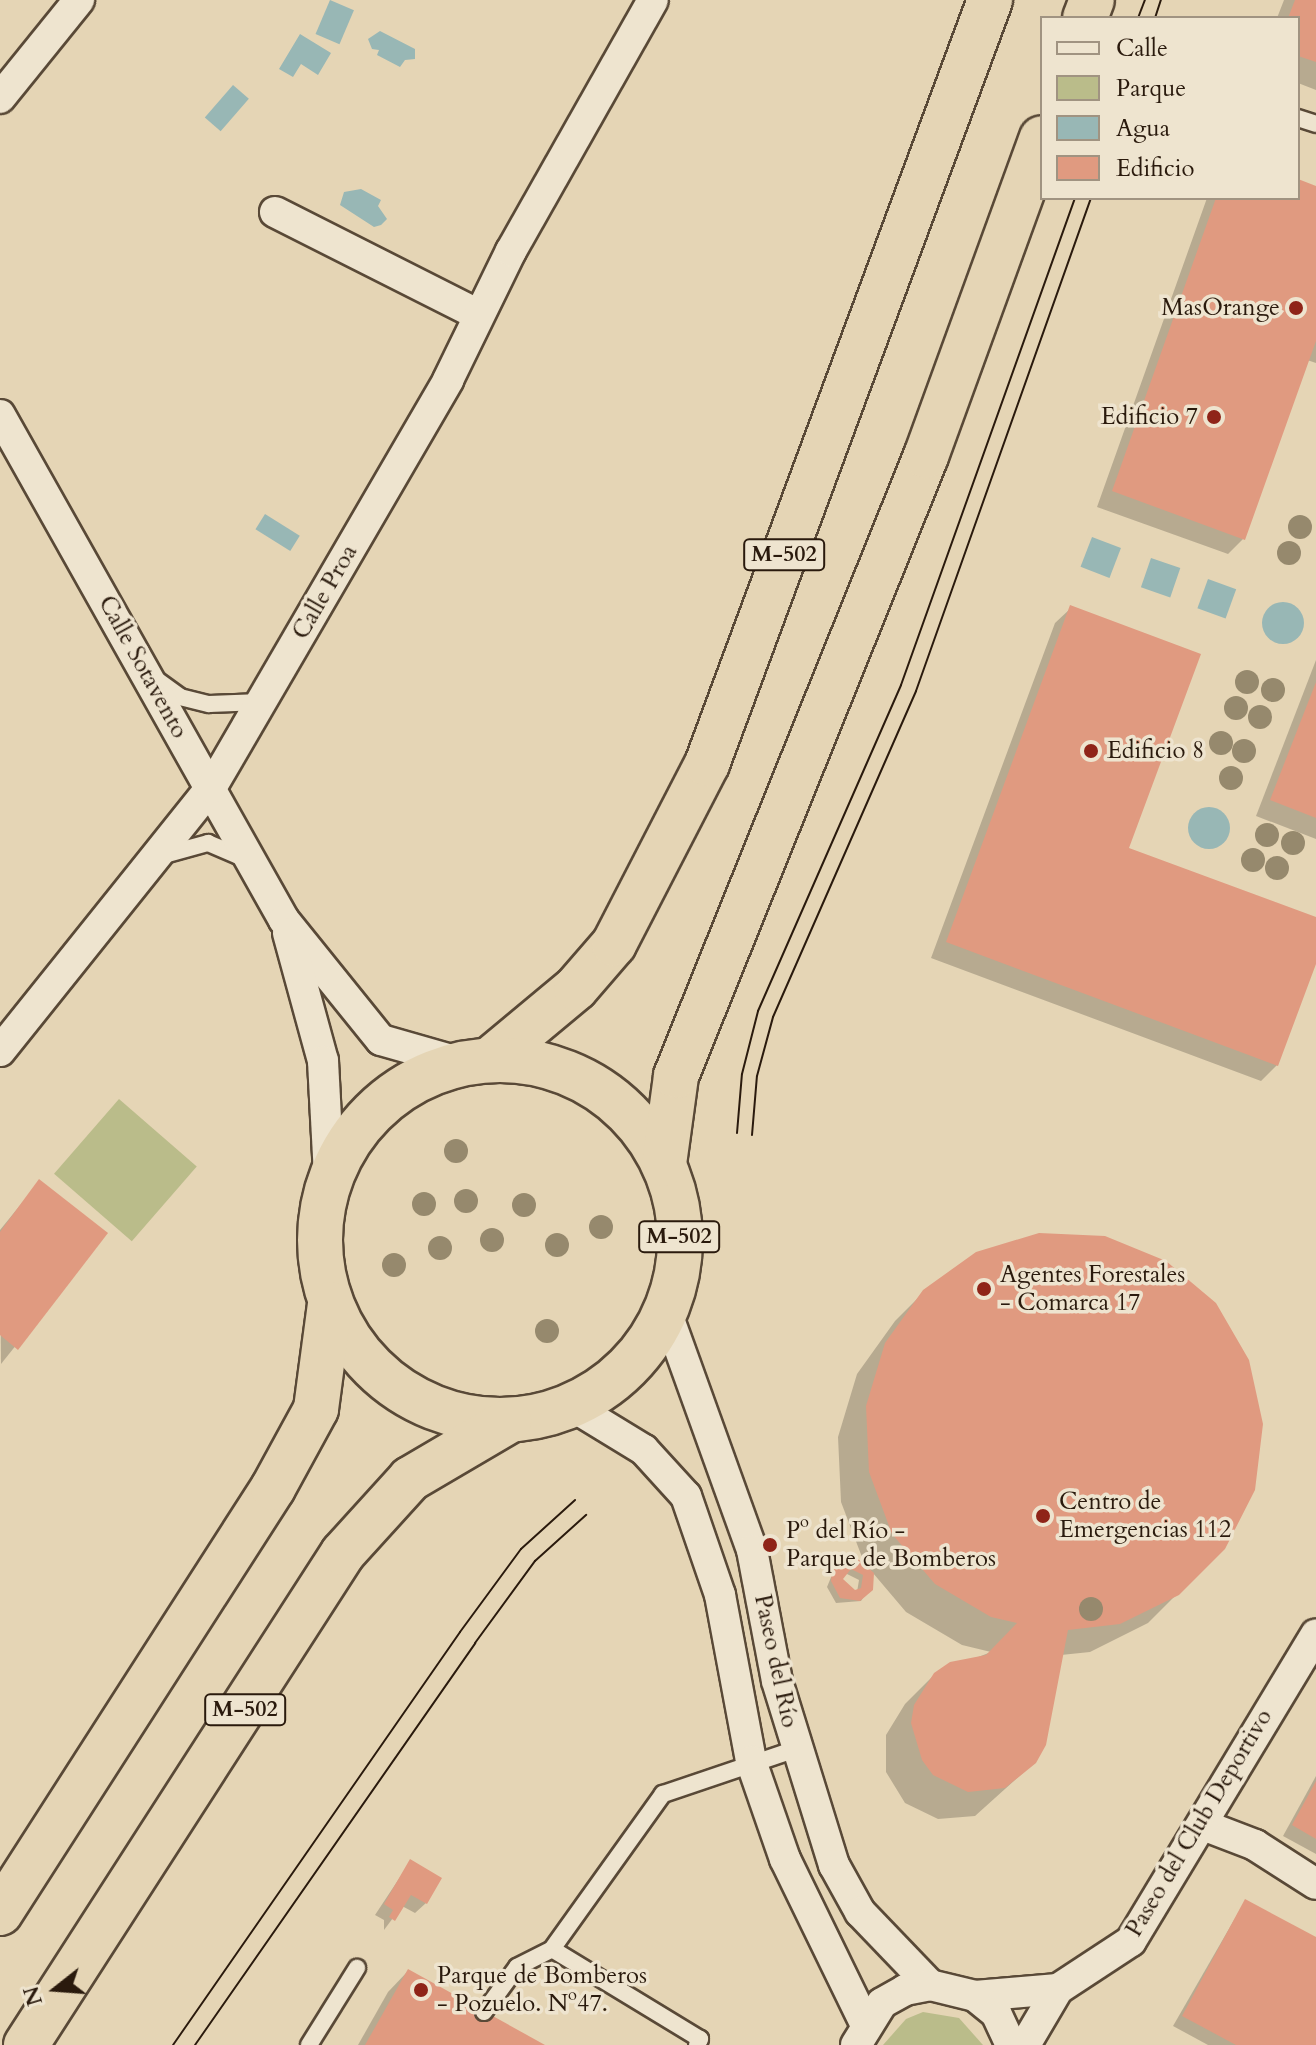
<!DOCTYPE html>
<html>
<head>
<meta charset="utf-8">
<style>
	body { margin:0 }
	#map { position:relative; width:1316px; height:2045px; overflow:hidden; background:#e5d5b5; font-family:Cardo,serif }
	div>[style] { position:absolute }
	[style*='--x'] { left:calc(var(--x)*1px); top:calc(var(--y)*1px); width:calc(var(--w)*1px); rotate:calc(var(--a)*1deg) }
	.green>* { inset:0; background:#babc8a; transform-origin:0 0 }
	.water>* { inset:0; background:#98b7b5; transform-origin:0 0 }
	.round { border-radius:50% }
	.shadow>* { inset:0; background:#0003 }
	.building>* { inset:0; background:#e09a80 }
	.roads { filter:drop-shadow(2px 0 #594937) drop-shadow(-2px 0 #594937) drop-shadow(0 2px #594937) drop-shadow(0 -2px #594937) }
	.service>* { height:16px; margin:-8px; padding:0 8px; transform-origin:8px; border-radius:8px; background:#eee4cf }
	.minor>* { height:30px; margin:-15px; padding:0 15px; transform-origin:15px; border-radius:15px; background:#eee4cf }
	.trunk>* { height:44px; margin:-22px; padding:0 22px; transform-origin:22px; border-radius:22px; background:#e5d5b5 }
	.trunk>.ring { margin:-22px; padding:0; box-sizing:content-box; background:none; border:44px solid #e5d5b5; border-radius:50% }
	.tram>* { height:2px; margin:-1px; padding:0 1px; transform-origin:1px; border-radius:1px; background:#2a1a0d }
	.trees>* { width:24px; height:24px; margin:-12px; border-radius:50%; background:#96896d }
	.dots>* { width:22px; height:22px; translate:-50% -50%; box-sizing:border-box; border:4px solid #eee4cf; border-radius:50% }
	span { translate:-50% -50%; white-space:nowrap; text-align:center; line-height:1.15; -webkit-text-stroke:7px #eee4cf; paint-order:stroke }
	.shield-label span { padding:2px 6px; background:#eee4cf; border:2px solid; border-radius:6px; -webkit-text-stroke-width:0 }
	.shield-label { font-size:22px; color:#2a1a0d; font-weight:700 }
	.poi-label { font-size:24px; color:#2a1a0d }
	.right { translate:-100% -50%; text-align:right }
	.left { translate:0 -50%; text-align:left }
	.street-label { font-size:24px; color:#2a1a0d }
	.legend { position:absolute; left:1040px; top:16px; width:260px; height:184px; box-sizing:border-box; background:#eee4cf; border:2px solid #a09381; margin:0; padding:10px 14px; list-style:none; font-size:24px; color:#2a1a0d }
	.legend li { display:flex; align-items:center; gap:16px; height:40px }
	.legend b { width:40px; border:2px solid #a09381 }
	.north { position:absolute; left:16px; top:1949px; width:80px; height:80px; -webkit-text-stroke:6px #eee4cf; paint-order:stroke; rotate:253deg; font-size:22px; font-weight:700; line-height:32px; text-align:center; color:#2a1a0d }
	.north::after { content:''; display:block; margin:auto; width:28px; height:36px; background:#2a1a0d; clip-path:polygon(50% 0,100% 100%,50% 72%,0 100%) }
</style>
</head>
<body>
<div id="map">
	<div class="green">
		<div style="left:119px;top:1099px;width:103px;height:99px;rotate:41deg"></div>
		<div style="clip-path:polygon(923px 2012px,959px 2018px,983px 2045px,883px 2045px,906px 2019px)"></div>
	</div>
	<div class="water">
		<div style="left:330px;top:0;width:26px;height:37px;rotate:23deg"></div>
		<div style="clip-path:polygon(380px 31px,415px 49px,415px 59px,405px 60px,400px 67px,377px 55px,379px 50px,372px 49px,368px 39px)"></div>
		<div style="clip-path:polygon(300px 34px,331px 53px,318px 75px,301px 64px,293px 77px,279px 69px)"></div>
		<div style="left:233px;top:85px;width:21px;height:43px;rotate:41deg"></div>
		<div style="clip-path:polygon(361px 189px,381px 200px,378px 206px,387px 219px,381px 225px,374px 227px,340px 205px,344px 192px)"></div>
		<div style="left:265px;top:514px;width:41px;height:18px;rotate:32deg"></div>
		<div style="left:1092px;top:537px;width:31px;height:32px;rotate:21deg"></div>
		<div style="left:1151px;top:558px;width:31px;height:31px;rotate:19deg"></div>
		<div style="left:1208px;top:579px;width:30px;height:31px;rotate:20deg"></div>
		<div class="round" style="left:1262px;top:602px;width:42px;height:42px"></div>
		<div class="round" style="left:1188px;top:807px;width:42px;height:42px"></div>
	</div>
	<div class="shadow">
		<div style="clip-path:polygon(1284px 0,1316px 0,1316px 90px,1298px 83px,1298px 18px,1277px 18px)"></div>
		<div style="clip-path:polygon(1298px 181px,1316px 188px,1316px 363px,1307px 360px,1243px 539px,1228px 554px,1097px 507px,1207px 198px,1298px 198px)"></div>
		<div style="clip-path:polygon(1071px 608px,1127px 849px,1316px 919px,1316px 959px,1277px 1065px,1261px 1081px,931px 958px,1055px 623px)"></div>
		<div style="clip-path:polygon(1316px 660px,1316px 839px,1256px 816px)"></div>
		<div style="clip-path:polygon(39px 1182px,106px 1233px,1px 1364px,0 1230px)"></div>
		<div style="clip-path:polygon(evenodd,924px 1292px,1224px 1547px,1148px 1623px,1090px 1652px,1061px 1655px,1035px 1762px,975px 1816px,938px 1819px,905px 1803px,886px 1772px,886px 1735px,905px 1704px,935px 1674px,991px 1652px,962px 1645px,906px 1612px,867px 1566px,873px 1582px,861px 1601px,836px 1603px,827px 1587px,834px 1570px,858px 1561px,865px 1565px,841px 1502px,838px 1437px,857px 1374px,895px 1321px,924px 1292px,845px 1573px,859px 1580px,857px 1592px,840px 1579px,845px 1573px)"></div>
		<div style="clip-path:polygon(1316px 1776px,1316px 1854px,1283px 1836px)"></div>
		<div style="clip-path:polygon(410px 1862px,426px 1903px,415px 1913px,402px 1906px,384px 1930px,384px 1920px,375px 1915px)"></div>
		<div style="clip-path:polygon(1245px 1901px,1316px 1940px,1316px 2045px,1208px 2045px,1173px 2026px)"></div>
		<div style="clip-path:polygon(408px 1971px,542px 2045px,358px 2045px,388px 1992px)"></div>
	</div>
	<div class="building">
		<div style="clip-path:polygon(1295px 0,1316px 0,1316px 62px,1298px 56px,1298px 18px,1288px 18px)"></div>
		<div style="clip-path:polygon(1298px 179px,1316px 186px,1316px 341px,1245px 540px,1112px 491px,1216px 198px,1298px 198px)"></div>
		<div style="clip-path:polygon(1070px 605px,1201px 654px,1129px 848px,1316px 917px,1316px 964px,1278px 1066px,946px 942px)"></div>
		<div style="clip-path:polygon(1316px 682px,1316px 818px,1270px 800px)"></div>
		<div style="clip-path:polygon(39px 1179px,108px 1233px,18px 1350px,0 1335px,0 1232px)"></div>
		<div style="clip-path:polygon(1039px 1233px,1105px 1236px,1166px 1261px,1216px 1303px,1249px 1360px,1263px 1424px,1255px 1490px,1225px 1549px,1179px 1595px,1120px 1624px,1068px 1630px,1046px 1745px,1036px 1763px,1005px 1788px,968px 1792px,933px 1775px,922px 1760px,911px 1723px,914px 1705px,934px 1673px,950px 1662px,986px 1655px,1017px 1623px,991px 1617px,935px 1584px,892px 1534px,869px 1472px,866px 1406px,885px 1343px,923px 1290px,976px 1252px)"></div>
		<div style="clip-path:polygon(evenodd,847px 1559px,858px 1559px,874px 1573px,873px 1590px,860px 1601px,840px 1598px,831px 1581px,832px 1571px,847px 1559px,851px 1569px,863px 1575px,861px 1588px,855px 1590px,843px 1579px,851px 1569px)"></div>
		<div style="clip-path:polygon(1316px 1781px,1316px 1839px,1292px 1825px)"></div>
		<div style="clip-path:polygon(410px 1859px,442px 1878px,427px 1904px,411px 1895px,395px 1921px,389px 1917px,393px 1910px,384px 1904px)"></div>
		<div style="clip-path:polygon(1245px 1899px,1316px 1937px,1316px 2045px,1236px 2045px,1182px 2016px)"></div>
		<div style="clip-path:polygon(408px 1969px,545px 2045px,365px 2045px)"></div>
	</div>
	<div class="roads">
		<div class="service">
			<div style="--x:1298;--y:118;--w:19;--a:18"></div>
			<div style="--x:157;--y:680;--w:29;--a:36"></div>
			<div style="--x:180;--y:697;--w:30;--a:14"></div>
			<div style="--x:209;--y:704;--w:52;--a:-2.2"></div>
			<div style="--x:164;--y:855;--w:46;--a:-15.3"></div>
			<div style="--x:208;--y:843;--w:39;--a:23"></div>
			<div style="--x:484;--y:2012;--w:56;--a:-53.7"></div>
			<div style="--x:517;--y:1967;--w:39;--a:-27"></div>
			<div style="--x:309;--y:2045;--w:91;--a:-58.1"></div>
			<div style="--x:697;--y:2045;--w:7;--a:-63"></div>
			<div style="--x:700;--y:2039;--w:173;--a:-148.7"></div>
			<div style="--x:552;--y:1949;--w:191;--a:-54.4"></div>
			<div style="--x:663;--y:1794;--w:140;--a:-18.7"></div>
		</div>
		<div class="minor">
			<div style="--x:0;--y:98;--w:126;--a:-51.1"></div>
			<div style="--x:275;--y:212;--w:226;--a:26.8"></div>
			<div style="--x:0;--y:415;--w:579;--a:60.65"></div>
			<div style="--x:284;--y:920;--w:154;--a:51.1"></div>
			<div style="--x:381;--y:1040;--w:80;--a:15.9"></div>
			<div style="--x:288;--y:933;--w:133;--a:74.7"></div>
			<div style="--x:323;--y:1061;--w:115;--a:87"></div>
			<div style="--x:0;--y:1051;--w:337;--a:-51.3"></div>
			<div style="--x:211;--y:788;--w:472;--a:-59.8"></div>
			<div style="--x:448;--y:380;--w:144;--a:-64"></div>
			<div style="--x:511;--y:251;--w:288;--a:-60.5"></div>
			<div style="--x:666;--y:1311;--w:254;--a:70.2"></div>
			<div style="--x:752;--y:1550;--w:133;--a:79.2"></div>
			<div style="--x:777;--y:1681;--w:193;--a:72.8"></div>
			<div style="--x:834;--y:1865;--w:54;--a:61"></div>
			<div style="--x:860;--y:1912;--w:101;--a:46.2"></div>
			<div style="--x:572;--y:1406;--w:84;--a:31.4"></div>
			<div style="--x:644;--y:1450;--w:62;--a:47.6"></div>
			<div style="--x:686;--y:1496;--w:105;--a:71"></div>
			<div style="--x:720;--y:1595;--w:169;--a:79.4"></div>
			<div style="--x:751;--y:1761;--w:104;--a:70.9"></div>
			<div style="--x:785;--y:1859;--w:182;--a:64"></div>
			<div style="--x:1203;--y:1825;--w:56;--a:21"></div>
			<div style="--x:1255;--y:1845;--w:72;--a:32.6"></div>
			<div style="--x:975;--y:1996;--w:83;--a:-4.8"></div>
			<div style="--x:1058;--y:1989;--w:87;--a:-33.3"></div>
			<div style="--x:1131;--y:1941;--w:358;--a:-58.9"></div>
			<div style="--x:856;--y:2045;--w:49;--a:-58.2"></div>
			<div style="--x:882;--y:2003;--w:26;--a:-29"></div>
			<div style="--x:905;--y:1990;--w:25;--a:-11"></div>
			<div style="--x:930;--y:1985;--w:46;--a:13.7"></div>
			<div style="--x:975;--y:1996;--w:27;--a:39"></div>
			<div style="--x:996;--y:2013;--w:35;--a:65"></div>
			<div style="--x:1025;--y:2045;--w:65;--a:-59.5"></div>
		</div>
		<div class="trunk">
			<div style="--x:1085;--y:18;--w:19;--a:-69"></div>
			<div style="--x:492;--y:1058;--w:109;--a:-39.8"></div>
			<div style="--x:576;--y:988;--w:58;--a:-49.2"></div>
			<div style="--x:614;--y:944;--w:203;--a:-62.7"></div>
			<div style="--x:707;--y:764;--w:815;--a:-69.67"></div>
			<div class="ring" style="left:320px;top:1060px;width:316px;height:316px"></div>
			<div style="--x:664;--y:1164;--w:89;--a:-82.2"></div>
			<div style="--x:676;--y:1076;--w:669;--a:-68.04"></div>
			<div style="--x:926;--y:456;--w:338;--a:-70"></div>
			<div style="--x:0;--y:1913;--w:505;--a:-57.29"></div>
			<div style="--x:273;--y:1488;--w:90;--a:-61.4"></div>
			<div style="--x:316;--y:1409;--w:106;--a:-82.4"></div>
			<div style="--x:26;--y:2045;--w:585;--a:-57.21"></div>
			<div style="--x:343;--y:1553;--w:100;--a:-47.8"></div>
			<div style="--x:410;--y:1479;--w:115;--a:-30.4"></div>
		</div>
	</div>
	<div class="tram">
		<div style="--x:1138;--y:18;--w:19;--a:-69"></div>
		<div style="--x:1155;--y:18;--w:19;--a:-72"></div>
		<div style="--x:737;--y:1133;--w:59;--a:-85.2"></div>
		<div style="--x:742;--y:1074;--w:65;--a:-75.7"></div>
		<div style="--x:758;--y:1011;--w:356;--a:-66.3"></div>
		<div style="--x:901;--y:685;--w:517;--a:-70.34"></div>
		<div style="--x:752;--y:1135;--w:59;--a:-85.2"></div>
		<div style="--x:757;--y:1076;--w:61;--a:-74.8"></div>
		<div style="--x:773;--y:1017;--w:356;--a:-66.3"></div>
		<div style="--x:916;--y:691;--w:523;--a:-70.46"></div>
		<div style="--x:173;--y:2045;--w:503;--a:-55.2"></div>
		<div style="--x:460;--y:1632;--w:103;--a:-53.7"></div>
		<div style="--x:521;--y:1549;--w:73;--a:-42.2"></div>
		<div style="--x:195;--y:2045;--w:490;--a:-55.1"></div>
		<div style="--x:475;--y:1643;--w:102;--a:-53.8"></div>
		<div style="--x:535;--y:1561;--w:69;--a:-42"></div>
	</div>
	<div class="trees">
		<div style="left:1300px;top:527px"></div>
		<div style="left:1289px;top:553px"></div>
		<div style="left:1247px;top:682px"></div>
		<div style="left:1273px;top:690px"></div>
		<div style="left:1236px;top:708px"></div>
		<div style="left:1260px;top:717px"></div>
		<div style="left:1221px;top:743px"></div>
		<div style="left:1244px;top:751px"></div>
		<div style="left:1231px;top:778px"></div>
		<div style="left:1267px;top:835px"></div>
		<div style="left:1293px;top:843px"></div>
		<div style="left:1253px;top:860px"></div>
		<div style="left:1277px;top:868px"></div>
		<div style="left:456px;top:1151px"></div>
		<div style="left:466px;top:1201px"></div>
		<div style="left:424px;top:1204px"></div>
		<div style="left:524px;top:1205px"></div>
		<div style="left:601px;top:1227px"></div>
		<div style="left:492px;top:1240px"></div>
		<div style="left:557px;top:1245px"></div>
		<div style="left:440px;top:1248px"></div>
		<div style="left:394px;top:1265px"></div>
		<div style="left:547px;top:1331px"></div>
		<div style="left:1091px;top:1609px"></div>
	</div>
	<div class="dots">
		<div style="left:1296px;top:308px;background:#8f2418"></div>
		<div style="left:1214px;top:417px;background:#8f2418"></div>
		<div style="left:1091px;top:751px;background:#8f2418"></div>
		<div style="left:984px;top:1289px;background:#8f2418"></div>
		<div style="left:1043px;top:1516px;background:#8f2418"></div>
		<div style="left:770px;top:1545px;background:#8f2418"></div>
		<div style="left:421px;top:1990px;background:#8f2418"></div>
	</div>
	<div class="shield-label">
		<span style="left:784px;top:555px">M-502</span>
		<span style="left:679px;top:1237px">M-502</span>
		<span style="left:245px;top:1710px">M-502</span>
	</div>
	<div class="poi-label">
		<span class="right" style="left:1280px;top:308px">MasOrange</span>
		<span class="right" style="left:1198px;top:417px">Edificio 7</span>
		<span class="left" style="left:1107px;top:751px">Edificio 8</span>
		<span class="left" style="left:1000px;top:1289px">Agentes Forestales<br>- Comarca 17</span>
		<span class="left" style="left:1059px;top:1516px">Centro de<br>Emergencias 112</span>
		<span class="left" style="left:786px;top:1545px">Pº del Río -<br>Parque de Bomberos</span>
		<span class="left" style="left:437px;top:1990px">Parque de Bomberos<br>- Pozuelo. Nº47.</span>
	</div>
	<div class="street-label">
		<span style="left:325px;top:592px;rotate:-60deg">Calle Proa</span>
		<span style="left:143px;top:667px;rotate:61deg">Calle Sotavento</span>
		<span style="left:776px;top:1661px;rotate:78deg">Paseo del Río</span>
		<span style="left:1199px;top:1823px;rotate:-59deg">Paseo del Club Deportivo</span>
	</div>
	<ul class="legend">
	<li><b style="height:10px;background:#eee4cf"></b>Calle</li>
	<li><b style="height:22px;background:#babc8a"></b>Parque</li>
	<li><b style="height:22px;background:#98b7b5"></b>Agua</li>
	<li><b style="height:22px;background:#e09a80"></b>Edificio</li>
	</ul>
	<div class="north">N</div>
</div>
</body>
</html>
